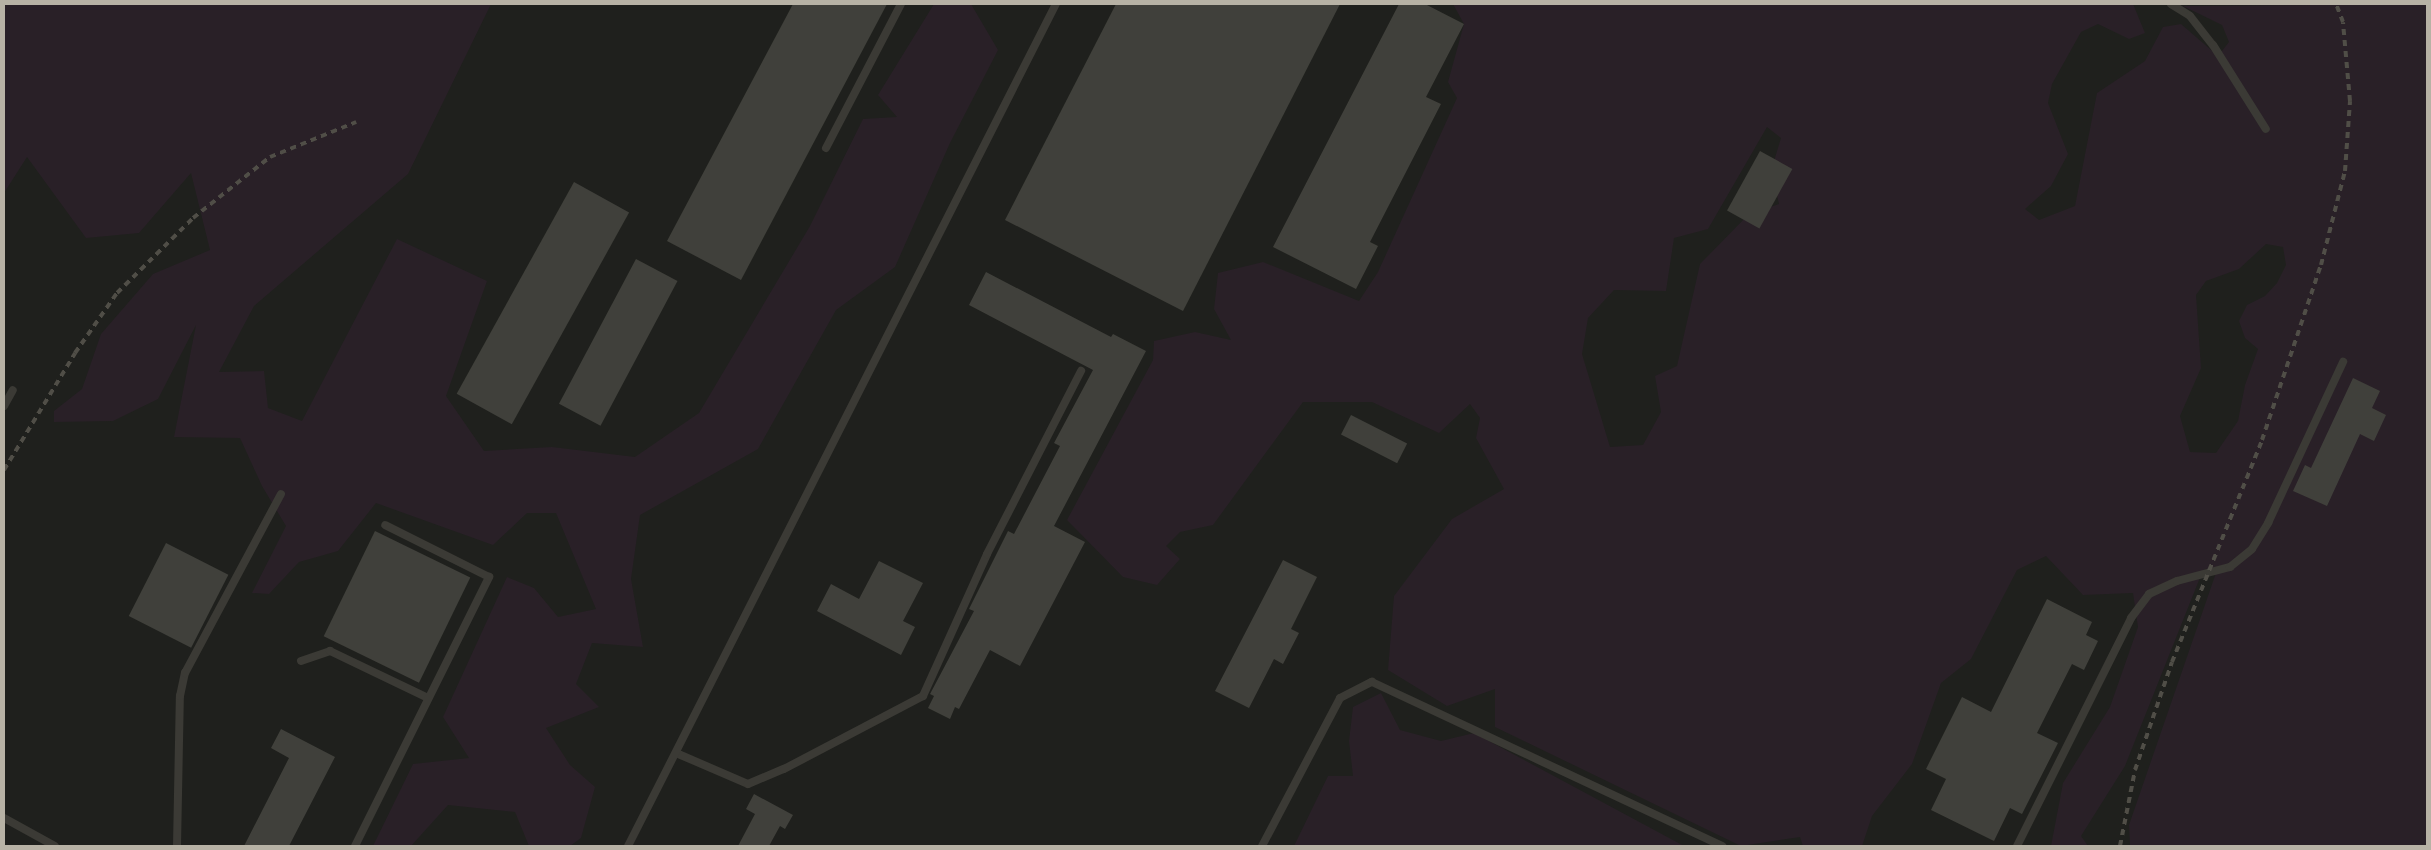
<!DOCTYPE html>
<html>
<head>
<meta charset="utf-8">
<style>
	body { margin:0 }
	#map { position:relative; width:2431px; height:850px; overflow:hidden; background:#151614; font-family:"PT Sans",sans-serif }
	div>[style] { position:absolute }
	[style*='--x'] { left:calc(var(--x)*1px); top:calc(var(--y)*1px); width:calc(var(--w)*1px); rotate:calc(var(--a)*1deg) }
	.built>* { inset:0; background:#1f201d; transform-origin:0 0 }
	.green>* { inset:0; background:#292027 }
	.building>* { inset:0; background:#40403b; transform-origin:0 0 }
	.lane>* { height:8px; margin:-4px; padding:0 4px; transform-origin:4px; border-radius:4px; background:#3b3a35 }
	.rail>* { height:4px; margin-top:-2px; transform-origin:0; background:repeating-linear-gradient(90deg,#504e47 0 6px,transparent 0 11px) }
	span { translate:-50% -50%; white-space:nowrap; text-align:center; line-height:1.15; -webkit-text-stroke:4px #10110f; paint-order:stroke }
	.frame { position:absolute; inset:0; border:5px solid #b7b2a5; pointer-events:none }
</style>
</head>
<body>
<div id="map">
	<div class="built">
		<div style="left:4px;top:4px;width:2423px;height:842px"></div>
	</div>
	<div class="green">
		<div style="clip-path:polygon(4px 4px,491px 4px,408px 174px,254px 306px,219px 372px,264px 371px,268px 408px,302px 421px,397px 239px,487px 281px,446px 396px,484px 451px,552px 447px,635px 457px,699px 413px,810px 226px,863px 119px,897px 117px,878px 95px,934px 4px,971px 4px,998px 50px,950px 143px,895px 267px,836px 310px,758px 449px,640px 515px,631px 579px,643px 647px,592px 643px,576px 684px,599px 707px,546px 728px,570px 765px,595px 787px,581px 838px,570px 846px,529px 846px,515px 812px,448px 805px,411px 846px,373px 846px,413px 764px,469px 758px,443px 717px,507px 577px,534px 588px,558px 617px,596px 609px,556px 513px,527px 513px,493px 545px,376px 503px,338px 551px,299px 562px,269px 594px,252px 593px,286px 526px,262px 486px,240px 438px,174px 437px,196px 325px,158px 399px,113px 421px,54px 422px,54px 411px,82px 389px,101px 334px,153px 274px,210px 250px,191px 173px,139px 233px,86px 238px,27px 157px,4px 193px)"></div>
		<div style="clip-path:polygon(evenodd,1453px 4px,2133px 4px,2145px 33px,2129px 39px,2098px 24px,2081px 32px,2052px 84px,2048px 103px,2068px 154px,2051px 186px,2025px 209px,2039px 220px,2075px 206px,2097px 93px,2145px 61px,2163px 27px,2181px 24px,2218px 56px,2229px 42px,2222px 25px,2183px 6px,2427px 4px,2427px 846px,2130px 846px,2129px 825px,2218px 567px,2203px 570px,2125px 766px,2081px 836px,2088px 846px,2051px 846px,2063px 783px,2110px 707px,2138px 627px,2133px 593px,2083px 595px,2046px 556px,2017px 570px,1971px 659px,1941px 683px,1912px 764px,1872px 816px,1862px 846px,1803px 846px,1800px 837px,1741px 846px,1495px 727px,1495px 689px,1447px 706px,1388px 670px,1394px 596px,1452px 519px,1504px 489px,1476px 438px,1480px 418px,1470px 404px,1439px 433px,1372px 402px,1303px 402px,1213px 525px,1180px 532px,1166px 546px,1180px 559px,1157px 585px,1123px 577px,1067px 520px,1153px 360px,1154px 341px,1195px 332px,1231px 340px,1214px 309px,1218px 273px,1263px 262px,1359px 301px,1378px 272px,1457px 98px,1448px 82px,1464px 24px,1453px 4px,1767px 127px,1781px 138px,1771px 171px,1779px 204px,1748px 215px,1700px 264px,1677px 366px,1655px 376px,1661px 412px,1643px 445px,1610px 447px,1582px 354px,1588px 318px,1614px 290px,1666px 291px,1674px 238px,1708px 229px,1767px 127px,1453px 4px,2266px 244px,2283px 247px,2286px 265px,2277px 283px,2265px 296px,2247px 305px,2239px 321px,2245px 338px,2258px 349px,2245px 385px,2238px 421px,2216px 453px,2190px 452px,2180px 416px,2201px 368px,2196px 295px,2206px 281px,2239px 269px,2266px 244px)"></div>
		<div style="clip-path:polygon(1381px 693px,1400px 730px,1441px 741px,1474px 733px,1684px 846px,1294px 846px,1328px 776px,1353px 776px,1349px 741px,1353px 707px)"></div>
	</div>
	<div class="building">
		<div style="clip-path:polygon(793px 4px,887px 4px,741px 280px,667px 241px)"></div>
		<div style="clip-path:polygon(1116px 4px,1340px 4px,1183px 311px,1005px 220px)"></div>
		<div style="clip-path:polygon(1399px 4px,1425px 4px,1464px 24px,1426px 97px,1441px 104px,1370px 242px,1378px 246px,1356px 289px,1273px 247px)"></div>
		<div style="left:1760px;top:151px;width:37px;height:68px;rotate:29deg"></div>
		<div style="left:574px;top:182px;width:63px;height:242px;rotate:29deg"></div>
		<div style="left:636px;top:259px;width:47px;height:164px;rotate:28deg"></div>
		<div style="clip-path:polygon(986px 272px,1111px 337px,1113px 334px,1146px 351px,1054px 526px,1085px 542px,1020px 666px,990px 650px,959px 709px,955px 707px,950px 719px,928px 708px,934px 696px,930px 694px,974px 611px,969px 609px,1008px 531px,1014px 534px,1060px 446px,1054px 443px,1093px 370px,969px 305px)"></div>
		<div style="clip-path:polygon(2353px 378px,2380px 391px,2372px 408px,2386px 415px,2374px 441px,2360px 434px,2327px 506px,2293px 491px,2305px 465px,2311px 468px)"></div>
		<div style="left:1351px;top:415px;width:63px;height:22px;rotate:27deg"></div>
		<div style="left:375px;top:531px;width:106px;height:117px;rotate:26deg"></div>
		<div style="left:166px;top:543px;width:70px;height:82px;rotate:27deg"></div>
		<div style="clip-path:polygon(1283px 560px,1317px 577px,1291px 629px,1299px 633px,1283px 664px,1274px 659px,1249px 708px,1215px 691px)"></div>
		<div style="clip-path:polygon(879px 561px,923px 583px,903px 621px,915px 627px,901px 655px,817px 611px,831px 584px,859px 599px)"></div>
		<div style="clip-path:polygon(2047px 599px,2092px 622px,2086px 635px,2098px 641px,2084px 670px,2072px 664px,2037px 733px,2058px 743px,2022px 814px,2010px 808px,1994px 841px,1931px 810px,1946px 779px,1926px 769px,1962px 697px,1991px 712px)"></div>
		<div style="clip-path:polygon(281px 729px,335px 757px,289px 846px,244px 846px,289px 758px,271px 748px)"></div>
		<div style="clip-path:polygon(754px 794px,793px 815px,785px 829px,780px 826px,769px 846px,738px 846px,755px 814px,746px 809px)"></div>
	</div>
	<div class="lane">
		<div style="--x:2171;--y:4;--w:22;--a:32"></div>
		<div style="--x:2190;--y:16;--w:37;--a:52"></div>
		<div style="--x:2213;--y:45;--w:99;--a:57.8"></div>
		<div style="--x:826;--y:148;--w:162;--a:-62.5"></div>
		<div style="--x:4;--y:406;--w:18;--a:-61"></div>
		<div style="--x:301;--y:661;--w:31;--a:-19"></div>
		<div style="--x:330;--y:651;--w:109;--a:25.6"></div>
		<div style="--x:676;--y:753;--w:78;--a:23.3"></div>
		<div style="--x:748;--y:784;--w:39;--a:-23"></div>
		<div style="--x:784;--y:769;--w:157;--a:-27.7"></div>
		<div style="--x:923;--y:696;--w:156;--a:-65.7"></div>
		<div style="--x:987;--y:554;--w:206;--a:-62.8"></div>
		<div style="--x:4;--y:818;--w:58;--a:28.8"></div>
		<div style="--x:177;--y:846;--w:150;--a:-88.9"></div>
		<div style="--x:180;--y:696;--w:24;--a:-78"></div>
		<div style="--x:185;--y:673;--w:203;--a:-61.8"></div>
		<div style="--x:355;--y:846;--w:301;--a:-63.5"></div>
		<div style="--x:489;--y:577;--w:116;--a:-153.4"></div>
		<div style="--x:628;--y:846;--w:945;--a:-63.06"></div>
		<div style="--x:1262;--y:846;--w:167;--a:-62.2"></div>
		<div style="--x:1340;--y:698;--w:36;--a:-27"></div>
		<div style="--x:1372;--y:682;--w:387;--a:25.1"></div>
		<div style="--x:2017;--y:846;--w:255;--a:-63.4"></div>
		<div style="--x:2131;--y:618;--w:30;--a:-53"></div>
		<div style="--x:2149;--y:594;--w:31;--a:-25"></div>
		<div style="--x:2177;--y:581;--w:55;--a:-14.8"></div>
		<div style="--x:2230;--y:567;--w:28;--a:-39"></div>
		<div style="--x:2252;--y:549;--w:31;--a:-58"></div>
		<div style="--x:2268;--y:523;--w:178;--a:-65"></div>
	</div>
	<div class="rail">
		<div style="--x:4;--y:470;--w:137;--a:-58.7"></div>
		<div style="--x:75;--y:353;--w:73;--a:-55"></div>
		<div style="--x:117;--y:293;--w:107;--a:-44.6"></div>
		<div style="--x:193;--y:218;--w:98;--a:-38.4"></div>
		<div style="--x:270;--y:157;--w:93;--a:-22.1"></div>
		<div style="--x:2120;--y:846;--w:77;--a:-78.8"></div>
		<div style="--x:2135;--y:770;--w:114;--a:-71.1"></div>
		<div style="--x:2172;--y:662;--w:240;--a:-67.9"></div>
		<div style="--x:2262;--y:440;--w:185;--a:-71.4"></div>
		<div style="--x:2321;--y:265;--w:97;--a:-75.7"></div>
		<div style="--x:2345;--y:171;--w:70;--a:-85.9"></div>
		<div style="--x:2350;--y:101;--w:79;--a:-95.1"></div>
		<div style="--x:2343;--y:22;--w:19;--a:-111"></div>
	</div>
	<div class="frame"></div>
</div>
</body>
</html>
